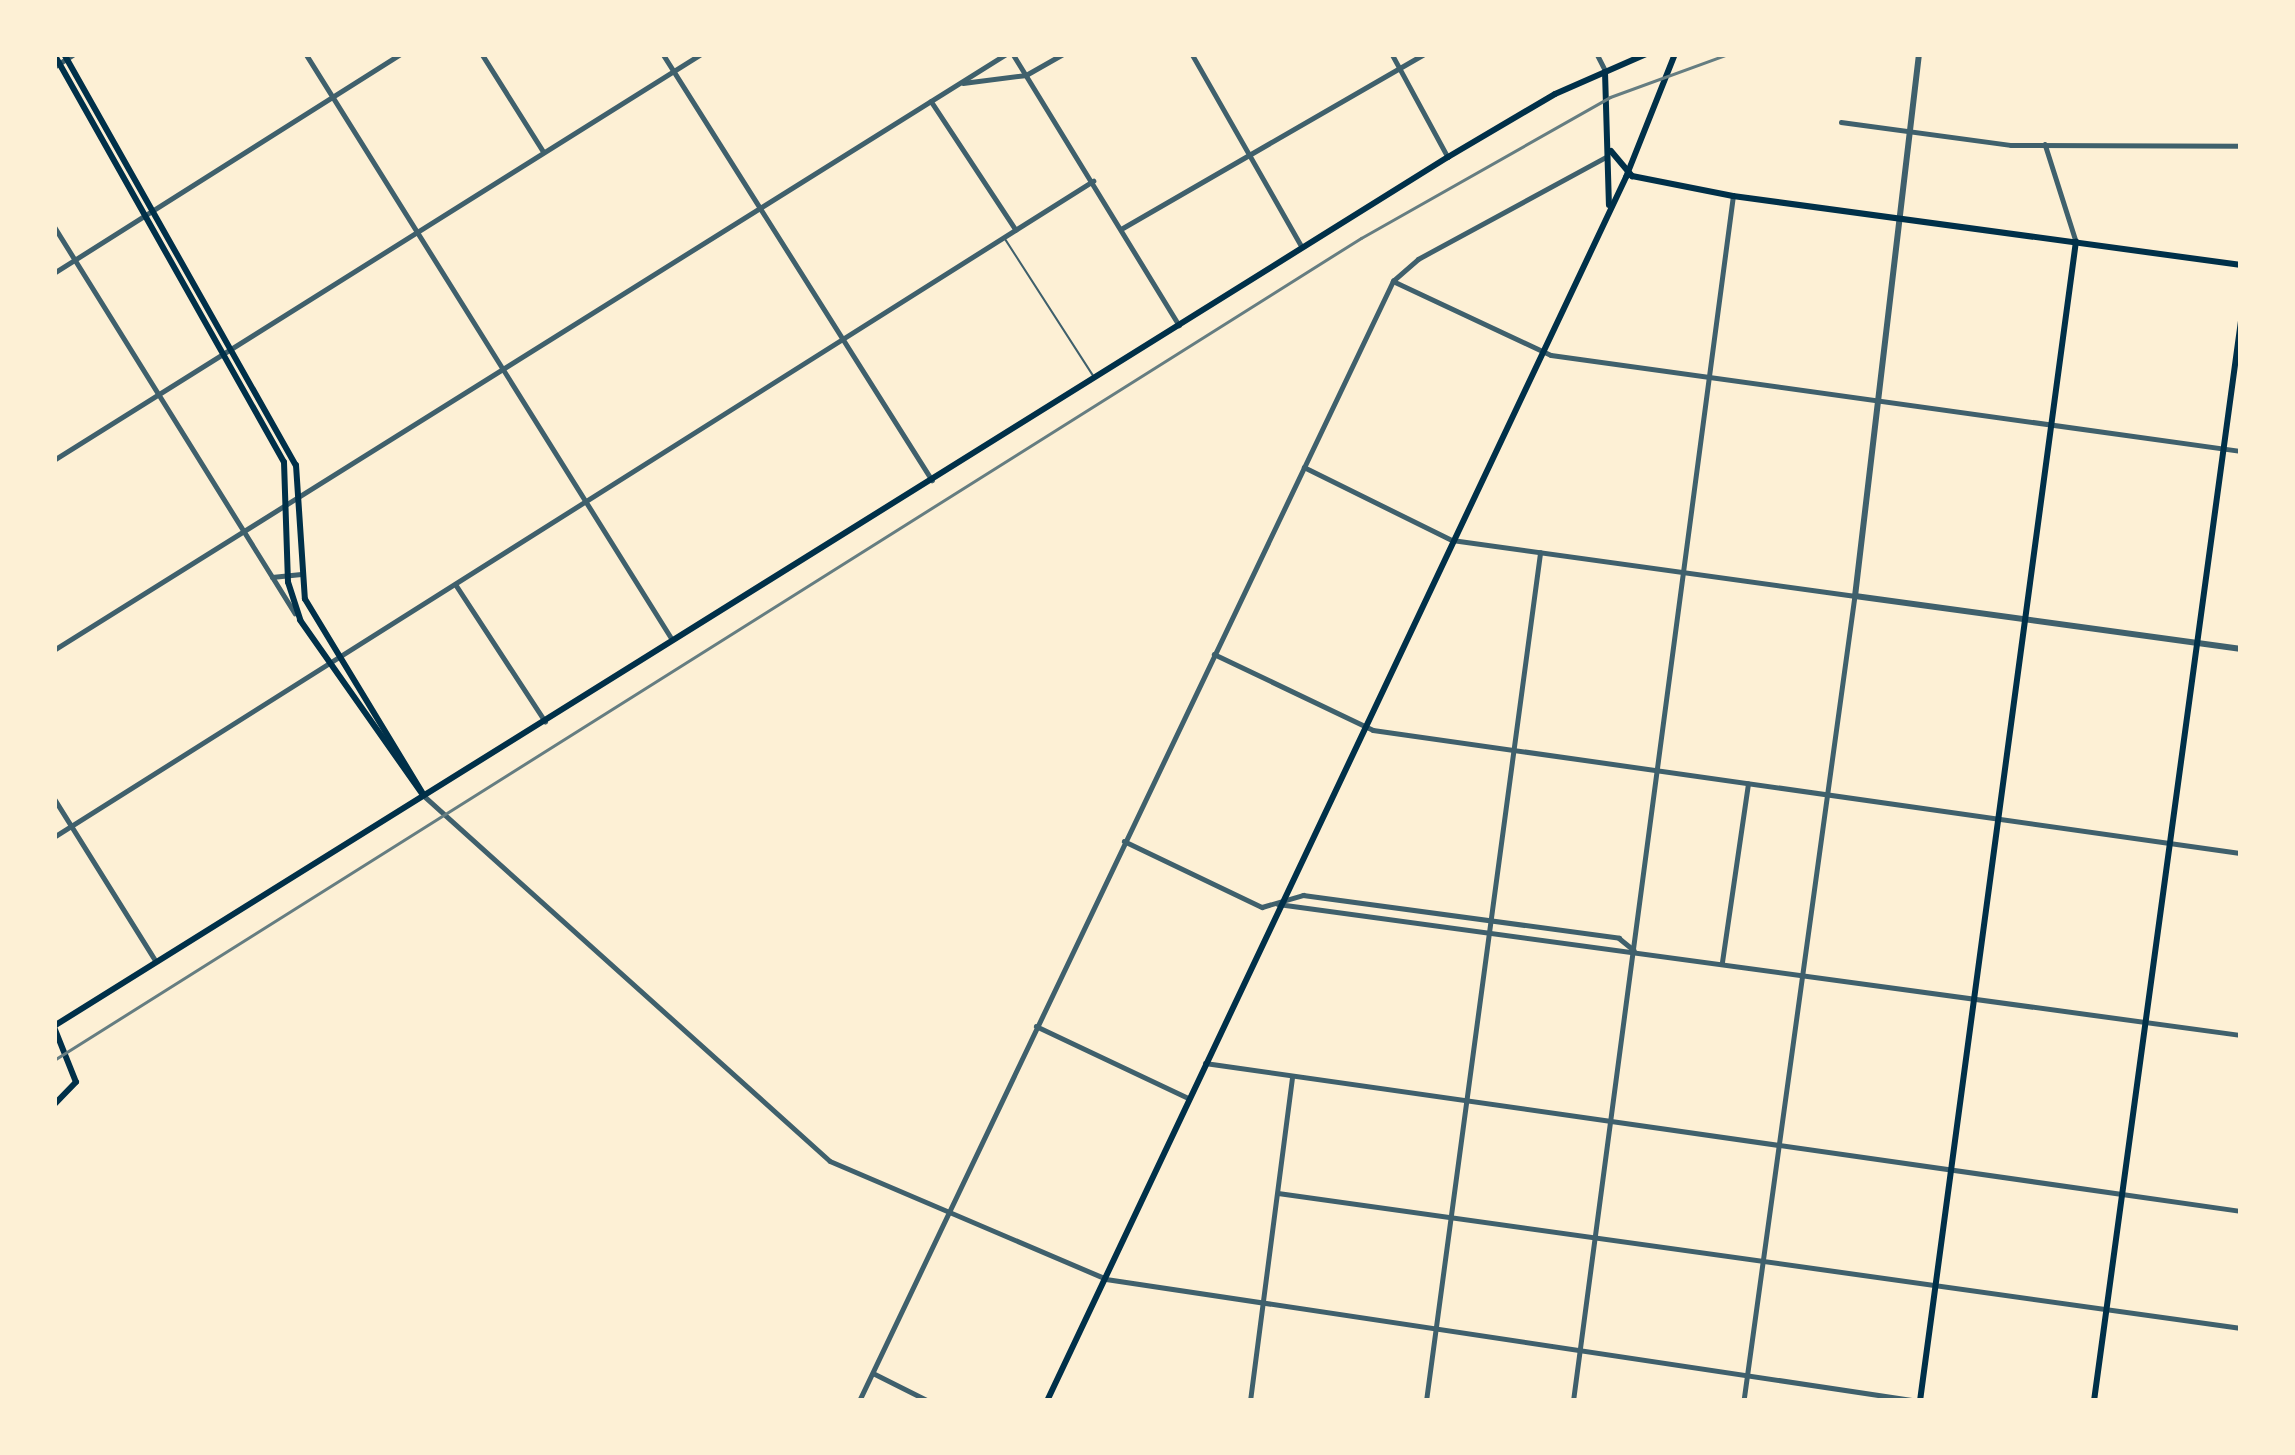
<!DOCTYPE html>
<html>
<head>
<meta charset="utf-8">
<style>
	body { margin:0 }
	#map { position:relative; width:2295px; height:1455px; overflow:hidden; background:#fdf0d5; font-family:"DejaVu Sans",sans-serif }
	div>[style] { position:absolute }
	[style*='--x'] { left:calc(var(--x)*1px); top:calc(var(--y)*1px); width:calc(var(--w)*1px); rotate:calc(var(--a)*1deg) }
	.service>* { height:1.5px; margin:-0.75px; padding:0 0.75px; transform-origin:0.75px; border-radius:0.75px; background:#3f606c }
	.minor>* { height:4.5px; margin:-2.25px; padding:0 2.25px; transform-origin:2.25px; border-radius:2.25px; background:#3f606c }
	.tertiary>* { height:6px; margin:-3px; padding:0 3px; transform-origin:3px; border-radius:3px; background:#3f606c }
	.secondary>* { height:6px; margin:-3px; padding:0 3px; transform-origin:3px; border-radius:3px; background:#003049 }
	.rail>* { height:3px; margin:-1.5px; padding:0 1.5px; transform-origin:1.5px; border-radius:1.5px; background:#657d81 }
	span { translate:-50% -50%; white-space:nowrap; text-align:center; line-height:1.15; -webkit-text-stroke:9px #fdf0d5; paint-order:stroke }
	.frame { position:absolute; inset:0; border:57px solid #fdf0d5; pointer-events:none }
</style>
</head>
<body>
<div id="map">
	<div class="service">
		<div style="--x:1006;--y:240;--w:161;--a:57.2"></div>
	</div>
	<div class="minor">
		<div style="--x:306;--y:54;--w:690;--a:57.97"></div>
		<div style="--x:482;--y:54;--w:115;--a:57.8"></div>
		<div style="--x:663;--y:54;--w:504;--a:57.73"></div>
		<div style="--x:1013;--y:54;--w:318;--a:58.5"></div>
		<div style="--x:1192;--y:54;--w:222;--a:60.3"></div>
		<div style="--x:1392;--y:54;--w:117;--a:61.5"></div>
		<div style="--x:1597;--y:54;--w:18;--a:63"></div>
		<div style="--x:54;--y:67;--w:24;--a:-33"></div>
		<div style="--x:963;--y:83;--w:64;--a:-7.2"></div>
		<div style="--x:1026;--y:75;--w:43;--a:-29.6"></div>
		<div style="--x:931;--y:101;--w:154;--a:56.6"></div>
		<div style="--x:1841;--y:122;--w:172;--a:7.7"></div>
		<div style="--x:2011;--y:145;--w:230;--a:0.2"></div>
		<div style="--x:2045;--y:144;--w:102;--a:72.3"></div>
		<div style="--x:54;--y:226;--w:456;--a:58.1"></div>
		<div style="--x:1121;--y:229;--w:350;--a:-30"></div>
		<div style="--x:54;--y:273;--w:410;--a:-32.3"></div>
		<div style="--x:1393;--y:281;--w:174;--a:25.1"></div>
		<div style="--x:1551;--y:355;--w:697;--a:7.92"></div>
		<div style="--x:54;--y:460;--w:764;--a:-32.11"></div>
		<div style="--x:1304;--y:467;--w:165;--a:26.3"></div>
		<div style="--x:1452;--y:540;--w:407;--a:7.9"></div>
		<div style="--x:1855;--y:596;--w:813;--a:97.85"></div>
		<div style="--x:272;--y:577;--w:29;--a:-6"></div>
		<div style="--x:456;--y:585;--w:163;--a:56.8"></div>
		<div style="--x:54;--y:650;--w:1123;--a:-32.05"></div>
		<div style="--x:1214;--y:654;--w:176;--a:25.5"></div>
		<div style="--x:1373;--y:730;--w:877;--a:8.07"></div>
		<div style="--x:423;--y:795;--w:547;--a:41.96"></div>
		<div style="--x:830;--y:1161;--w:300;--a:23.1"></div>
		<div style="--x:1106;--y:1279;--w:821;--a:8.54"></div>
		<div style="--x:54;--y:798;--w:192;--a:58"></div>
		<div style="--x:54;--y:837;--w:1229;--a:-32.27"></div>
		<div style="--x:1124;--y:841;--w:153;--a:25.6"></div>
		<div style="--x:1262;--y:907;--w:43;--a:-16.3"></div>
		<div style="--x:1303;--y:895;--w:319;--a:7.7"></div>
		<div style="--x:1619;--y:938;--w:19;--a:39"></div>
		<div style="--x:1278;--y:904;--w:972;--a:7.75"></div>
		<div style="--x:1722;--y:962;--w:180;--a:-81.7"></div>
		<div style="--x:1036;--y:1026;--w:168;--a:25.3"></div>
		<div style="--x:1205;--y:1063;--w:1047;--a:8.13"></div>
		<div style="--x:1278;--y:1193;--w:972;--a:7.98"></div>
		<div style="--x:873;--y:1373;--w:63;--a:26.6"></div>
		<div style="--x:859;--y:1401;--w:1241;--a:-64.51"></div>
		<div style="--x:1393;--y:281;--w:33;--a:-41"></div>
		<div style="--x:1418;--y:259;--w:214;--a:-28.5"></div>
		<div style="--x:1250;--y:1401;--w:326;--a:-82.6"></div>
		<div style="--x:1426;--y:1401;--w:856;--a:-82.34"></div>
		<div style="--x:1573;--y:1401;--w:1216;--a:-82.44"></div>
	</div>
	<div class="tertiary">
		<div style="--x:1919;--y:54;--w:546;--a:96.73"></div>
		<div style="--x:1855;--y:596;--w:390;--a:7.8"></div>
	</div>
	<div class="secondary">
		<div style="--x:54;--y:54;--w:468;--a:60.6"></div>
		<div style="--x:284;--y:462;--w:120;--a:88.1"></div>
		<div style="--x:288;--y:582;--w:40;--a:72"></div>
		<div style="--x:300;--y:620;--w:214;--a:54.9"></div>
		<div style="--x:64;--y:54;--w:472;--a:60.6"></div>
		<div style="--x:296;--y:465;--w:134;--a:86.2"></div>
		<div style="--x:305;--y:599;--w:226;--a:58.8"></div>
		<div style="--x:1605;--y:72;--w:133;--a:88.3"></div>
		<div style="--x:1611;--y:151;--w:33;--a:50"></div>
		<div style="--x:1632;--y:176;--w:103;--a:11.2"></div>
		<div style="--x:1733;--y:196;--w:513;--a:7.73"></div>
		<div style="--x:54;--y:1026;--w:1643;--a:-31.94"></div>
		<div style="--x:1448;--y:157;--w:124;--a:-30.5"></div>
		<div style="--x:1555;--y:94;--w:99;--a:-23.7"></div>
		<div style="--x:54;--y:1027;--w:59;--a:68.2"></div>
		<div style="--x:76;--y:1082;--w:32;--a:134"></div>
		<div style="--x:1047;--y:1401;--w:1354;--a:-64.68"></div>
		<div style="--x:1626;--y:177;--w:132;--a:-68.3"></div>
		<div style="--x:1920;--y:1401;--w:1170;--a:-82.34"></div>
		<div style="--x:2094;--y:1401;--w:1090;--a:-82.25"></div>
	</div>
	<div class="rail">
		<div style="--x:54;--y:1060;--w:1544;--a:-32.17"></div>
		<div style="--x:1361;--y:238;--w:286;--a:-29.5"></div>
		<div style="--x:1610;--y:97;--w:126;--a:-20"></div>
	</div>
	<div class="frame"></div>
</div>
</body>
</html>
